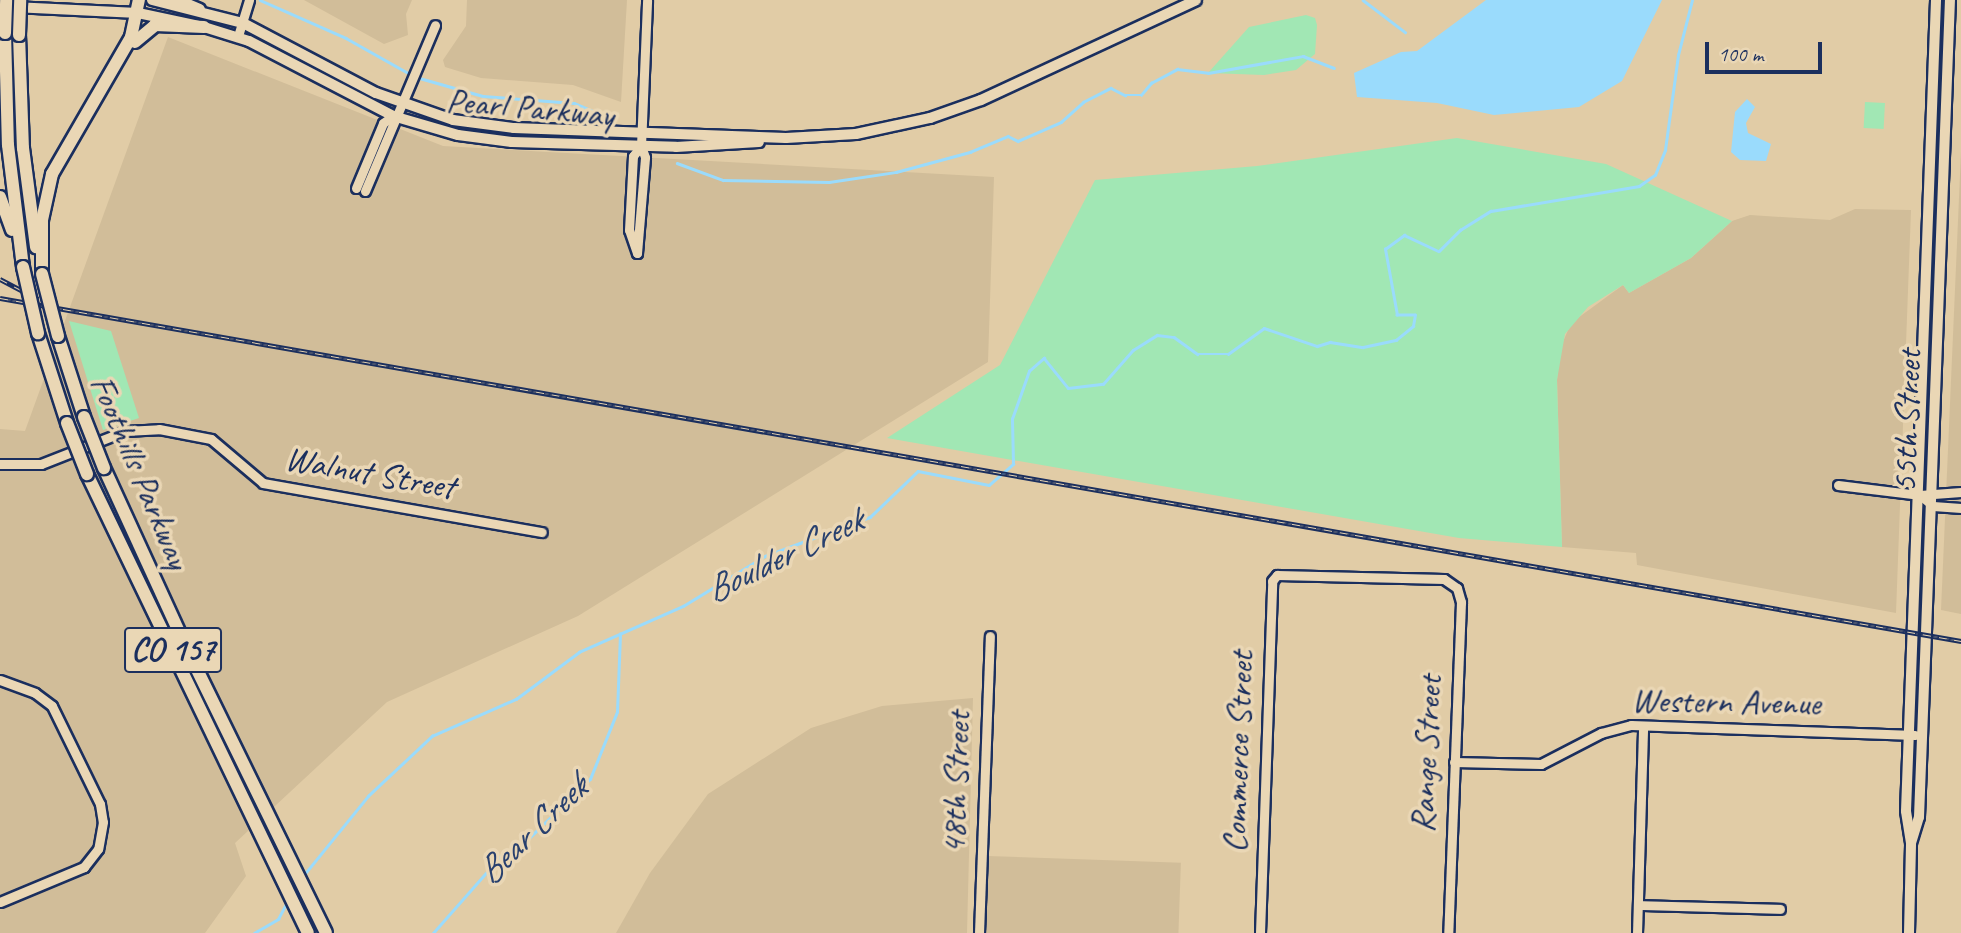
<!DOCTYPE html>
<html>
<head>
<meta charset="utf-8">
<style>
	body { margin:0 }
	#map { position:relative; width:1961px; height:933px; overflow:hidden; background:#e1cca6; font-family:Caveat,sans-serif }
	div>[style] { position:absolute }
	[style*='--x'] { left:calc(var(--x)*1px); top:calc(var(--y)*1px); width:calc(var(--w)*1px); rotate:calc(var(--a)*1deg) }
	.built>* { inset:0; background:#d1bd99; transform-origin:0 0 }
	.green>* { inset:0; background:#a1e7b4; transform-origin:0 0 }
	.water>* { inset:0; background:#9adbfc }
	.stream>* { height:2.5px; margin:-1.25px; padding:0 1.25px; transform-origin:1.25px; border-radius:1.25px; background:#9adbfc }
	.roads { filter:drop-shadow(2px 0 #1b2f5e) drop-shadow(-2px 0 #1b2f5e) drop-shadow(0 2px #1b2f5e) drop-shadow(0 -2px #1b2f5e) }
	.minor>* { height:9px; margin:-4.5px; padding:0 4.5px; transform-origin:4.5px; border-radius:4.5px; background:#ead7b5 }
	.major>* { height:10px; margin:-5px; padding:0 5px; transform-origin:5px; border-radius:5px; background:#ead7b5 }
	.highway>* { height:12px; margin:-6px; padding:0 6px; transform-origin:6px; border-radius:6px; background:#ead7b5 }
	.rail>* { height:5px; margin-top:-2.5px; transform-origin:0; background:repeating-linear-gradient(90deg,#ead7b5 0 8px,#1b2f5e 0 16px); box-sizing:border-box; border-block:2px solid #1b2f5e }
	.bridges { filter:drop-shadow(2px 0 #1b2f5e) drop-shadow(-2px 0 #1b2f5e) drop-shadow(0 2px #1b2f5e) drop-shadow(0 -2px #1b2f5e) }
	.highway-bridge>* { height:12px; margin:-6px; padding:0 6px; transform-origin:6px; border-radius:6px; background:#ead7b5 }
	span { translate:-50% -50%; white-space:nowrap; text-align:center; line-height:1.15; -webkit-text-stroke:7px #ead7b5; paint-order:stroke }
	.shield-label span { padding:2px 5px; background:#ead7b5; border:2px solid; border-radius:5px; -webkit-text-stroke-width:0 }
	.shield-label { font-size:33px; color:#1b2f5e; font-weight:700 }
	.street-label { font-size:35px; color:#1b2f5e }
	.water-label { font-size:37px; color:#28406e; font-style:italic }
	.scale { position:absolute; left:1705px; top:42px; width:117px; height:32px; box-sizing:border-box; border:4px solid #1b2f5e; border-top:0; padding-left:9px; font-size:21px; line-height:24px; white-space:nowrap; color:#1b2f5e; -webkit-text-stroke:5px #ead7b5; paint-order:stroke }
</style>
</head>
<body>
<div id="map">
	<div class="built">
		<div style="clip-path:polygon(304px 0,412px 0,406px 14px,408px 35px,384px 44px)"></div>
		<div style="clip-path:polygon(467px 0,627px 0,621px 102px,573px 85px,481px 78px,445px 67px,443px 60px,466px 26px)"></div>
		<div style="clip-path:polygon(168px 37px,443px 146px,994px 177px,988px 362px,578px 616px,387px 702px,235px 843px,246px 876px,205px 933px,0 933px,0 429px,25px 431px)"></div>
		<div style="clip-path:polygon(1961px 152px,1961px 614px,1941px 610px)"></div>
		<div style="clip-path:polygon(1855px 209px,1911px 210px,1896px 613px,1637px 565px,1636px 553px,1562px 547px,1557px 380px,1560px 349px,1571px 323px,1623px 285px,1629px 293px,1691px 258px,1732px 221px,1750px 215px,1830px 220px)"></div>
		<div style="clip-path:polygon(973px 698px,967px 933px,616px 933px,650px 873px,708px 794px,811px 728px,882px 706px)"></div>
		<div style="left:988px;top:856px;width:193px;height:77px;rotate:2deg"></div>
	</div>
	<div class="green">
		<div style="clip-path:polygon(1306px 15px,1315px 18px,1317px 25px,1315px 54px,1296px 70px,1264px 75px,1208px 73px,1249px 27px)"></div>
		<div style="left:1865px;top:102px;width:20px;height:26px;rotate:3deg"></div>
		<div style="clip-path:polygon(1457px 138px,1606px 164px,1732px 221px,1691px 258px,1629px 293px,1623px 285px,1588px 307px,1565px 334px,1557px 380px,1562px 547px,1459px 538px,887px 438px,1000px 365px,1095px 180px,1257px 166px)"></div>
		<div style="clip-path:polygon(69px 321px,111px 331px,139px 418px,103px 430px)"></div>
	</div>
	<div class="water">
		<div style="clip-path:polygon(1486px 0,1662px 0,1622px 81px,1579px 107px,1494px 115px,1437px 103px,1357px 97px,1354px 73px,1401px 52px,1417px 51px)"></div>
		<div style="clip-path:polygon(1747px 99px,1755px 107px,1746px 123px,1748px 133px,1771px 144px,1766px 161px,1740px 160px,1731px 152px,1735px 112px)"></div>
	</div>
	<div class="stream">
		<div style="--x:260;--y:0;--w:94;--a:23.8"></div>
		<div style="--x:346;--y:38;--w:73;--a:29.4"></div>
		<div style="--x:1363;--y:0;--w:53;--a:37.3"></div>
		<div style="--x:416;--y:77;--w:70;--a:15.8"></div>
		<div style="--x:483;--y:96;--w:91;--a:4.4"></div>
		<div style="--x:574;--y:103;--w:30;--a:23"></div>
		<div style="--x:677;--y:163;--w:49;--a:20.3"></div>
		<div style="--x:723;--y:180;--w:106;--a:1.1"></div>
		<div style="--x:829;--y:182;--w:68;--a:-8.5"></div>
		<div style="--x:896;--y:172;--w:77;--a:-15.1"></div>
		<div style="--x:970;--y:152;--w:41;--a:-22.8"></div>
		<div style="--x:1008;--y:136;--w:11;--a:27"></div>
		<div style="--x:1018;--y:141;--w:47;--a:-23.8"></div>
		<div style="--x:1061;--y:122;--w:30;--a:-42"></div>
		<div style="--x:1083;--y:102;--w:31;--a:-27"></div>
		<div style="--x:1111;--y:88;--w:16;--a:27"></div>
		<div style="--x:1125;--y:95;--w:16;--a:0"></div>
		<div style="--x:1141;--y:95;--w:16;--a:-50"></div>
		<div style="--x:1151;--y:83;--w:30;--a:-28"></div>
		<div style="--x:1177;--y:69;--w:31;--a:7"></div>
		<div style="--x:1208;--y:73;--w:97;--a:-10.1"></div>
		<div style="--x:1303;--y:56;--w:33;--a:21"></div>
		<div style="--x:303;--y:876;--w:103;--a:-50.9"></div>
		<div style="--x:368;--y:796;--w:88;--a:-43.2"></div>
		<div style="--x:432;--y:736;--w:92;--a:-23.8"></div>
		<div style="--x:516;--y:699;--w:79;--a:-36.7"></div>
		<div style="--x:579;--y:652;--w:114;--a:-23.9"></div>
		<div style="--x:683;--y:606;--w:96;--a:-31.4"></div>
		<div style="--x:765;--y:556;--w:112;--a:-20.4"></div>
		<div style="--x:870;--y:517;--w:66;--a:-43.8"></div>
		<div style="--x:918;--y:471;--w:72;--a:11.2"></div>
		<div style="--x:989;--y:485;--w:32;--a:-41"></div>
		<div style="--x:1013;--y:464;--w:45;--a:-91.3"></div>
		<div style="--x:1012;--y:419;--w:51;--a:-70.5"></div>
		<div style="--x:1029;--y:371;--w:20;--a:-41"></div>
		<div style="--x:1044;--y:358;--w:38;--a:51"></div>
		<div style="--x:1068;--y:388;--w:35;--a:-7"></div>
		<div style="--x:1103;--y:384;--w:45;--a:-48.6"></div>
		<div style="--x:1133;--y:350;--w:28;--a:-32"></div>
		<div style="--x:1157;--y:335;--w:17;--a:7"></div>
		<div style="--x:1174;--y:337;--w:29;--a:36"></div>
		<div style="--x:1197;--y:354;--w:31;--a:0"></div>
		<div style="--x:1228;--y:354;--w:44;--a:-35.8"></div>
		<div style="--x:1264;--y:328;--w:56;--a:18.8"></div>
		<div style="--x:1317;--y:346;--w:14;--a:-17"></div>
		<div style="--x:1330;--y:342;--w:33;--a:9"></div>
		<div style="--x:1363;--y:347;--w:34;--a:-12"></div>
		<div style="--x:1396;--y:340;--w:22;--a:-39"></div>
		<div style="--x:1413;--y:326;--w:11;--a:-80"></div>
		<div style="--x:1415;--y:315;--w:18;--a:180"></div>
		<div style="--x:1397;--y:315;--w:67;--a:-100.3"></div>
		<div style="--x:1385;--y:249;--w:24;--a:-36"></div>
		<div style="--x:1404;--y:235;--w:38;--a:25"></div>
		<div style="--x:1439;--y:251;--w:30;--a:-45"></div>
		<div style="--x:1460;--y:230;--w:36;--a:-32"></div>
		<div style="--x:1491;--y:211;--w:150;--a:-9.6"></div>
		<div style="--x:1639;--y:186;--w:19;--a:-35"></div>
		<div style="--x:1655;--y:175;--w:27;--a:-68"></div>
		<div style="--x:1665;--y:150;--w:96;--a:-82.2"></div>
		<div style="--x:1678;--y:55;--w:57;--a:-75.7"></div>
		<div style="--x:254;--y:933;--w:28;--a:-30"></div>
		<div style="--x:278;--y:919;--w:19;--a:-62"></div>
		<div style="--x:433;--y:933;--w:103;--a:-48.6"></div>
		<div style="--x:501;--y:856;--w:29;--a:-31"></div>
		<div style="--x:526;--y:841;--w:89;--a:-44.1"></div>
		<div style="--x:590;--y:779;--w:72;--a:-68.1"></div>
		<div style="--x:617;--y:712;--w:78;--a:-87.8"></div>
	</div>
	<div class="roads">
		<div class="minor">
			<div style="--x:238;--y:36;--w:38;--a:-73"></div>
			<div style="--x:356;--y:188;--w:70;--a:-67.4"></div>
			<div style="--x:383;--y:123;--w:12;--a:-35"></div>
			<div style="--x:365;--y:191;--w:180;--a:-67.1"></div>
			<div style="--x:637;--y:253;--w:96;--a:-85.2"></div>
			<div style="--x:645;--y:157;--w:12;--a:-110"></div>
			<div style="--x:641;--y:146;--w:146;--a:-87.6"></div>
			<div style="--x:637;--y:253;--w:24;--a:-109"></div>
			<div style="--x:629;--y:230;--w:74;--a:-86.9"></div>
			<div style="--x:633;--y:156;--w:13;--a:-51"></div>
			<div style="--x:0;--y:464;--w:41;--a:0"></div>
			<div style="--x:41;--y:464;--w:90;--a:-21.4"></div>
			<div style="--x:125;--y:431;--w:34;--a:-3"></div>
			<div style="--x:159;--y:429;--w:53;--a:10.9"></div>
			<div style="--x:211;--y:439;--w:68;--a:40.2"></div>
			<div style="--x:263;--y:483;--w:283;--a:10"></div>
			<div style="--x:1838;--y:485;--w:83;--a:7"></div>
			<div style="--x:1920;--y:495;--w:41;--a:-4.2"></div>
			<div style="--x:1920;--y:495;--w:17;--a:40"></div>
			<div style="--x:1933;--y:506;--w:28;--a:4"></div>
			<div style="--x:0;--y:680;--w:37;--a:20"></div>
			<div style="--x:35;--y:693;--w:21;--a:37"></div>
			<div style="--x:52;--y:706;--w:109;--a:63.9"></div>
			<div style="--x:100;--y:804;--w:18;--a:81"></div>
			<div style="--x:103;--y:822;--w:27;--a:100"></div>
			<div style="--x:98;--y:849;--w:23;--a:128"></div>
			<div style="--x:84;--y:867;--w:91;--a:157.4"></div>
			<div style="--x:1454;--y:762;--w:87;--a:1.3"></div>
			<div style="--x:1541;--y:764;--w:68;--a:-27.3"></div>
			<div style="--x:1601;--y:733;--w:31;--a:-15"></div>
			<div style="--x:1631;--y:725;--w:284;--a:2"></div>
			<div style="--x:1638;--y:905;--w:142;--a:1.6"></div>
			<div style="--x:979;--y:933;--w:297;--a:-87.9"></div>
			<div style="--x:1260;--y:933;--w:352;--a:-88"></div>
			<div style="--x:1272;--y:581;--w:8;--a:-50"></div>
			<div style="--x:1277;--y:575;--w:167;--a:1.4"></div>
			<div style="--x:1444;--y:579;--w:16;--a:35"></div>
			<div style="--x:1457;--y:588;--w:15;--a:74"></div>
			<div style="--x:1461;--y:602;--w:331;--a:92.2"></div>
			<div style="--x:1637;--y:933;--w:207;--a:-88.3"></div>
		</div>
		<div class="major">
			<div style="--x:152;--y:0;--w:94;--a:14.2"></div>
			<div style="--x:243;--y:23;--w:150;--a:27.8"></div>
			<div style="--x:376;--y:93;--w:82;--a:19.3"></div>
			<div style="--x:453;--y:120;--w:62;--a:7.5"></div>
			<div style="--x:514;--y:128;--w:272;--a:2.1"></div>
			<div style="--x:786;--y:138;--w:70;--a:-3.3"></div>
			<div style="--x:856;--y:134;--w:76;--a:-12.2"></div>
			<div style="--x:930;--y:118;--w:54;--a:-19.4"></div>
			<div style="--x:981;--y:100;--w:237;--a:-24.9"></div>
			<div style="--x:13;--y:7;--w:125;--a:2.7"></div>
			<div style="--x:138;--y:13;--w:67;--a:12"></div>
			<div style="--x:204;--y:27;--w:47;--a:17.3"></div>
			<div style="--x:249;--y:41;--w:162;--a:27.5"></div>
			<div style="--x:393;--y:116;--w:68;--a:16.3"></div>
			<div style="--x:458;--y:135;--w:54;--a:7.4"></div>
			<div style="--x:512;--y:142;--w:164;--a:1.7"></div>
			<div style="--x:676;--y:147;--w:83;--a:-3.4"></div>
			<div style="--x:1911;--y:843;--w:27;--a:-73"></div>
			<div style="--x:1919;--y:817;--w:818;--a:-87.83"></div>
			<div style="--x:1909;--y:933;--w:90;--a:-88.7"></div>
			<div style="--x:1911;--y:843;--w:32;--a:-99"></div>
			<div style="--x:1906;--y:811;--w:812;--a:-87.88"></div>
		</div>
		<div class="highway">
			<div style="--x:176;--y:0;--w:25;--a:23"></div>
			<div style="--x:5;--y:33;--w:112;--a:88.5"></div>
			<div style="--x:8;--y:145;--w:123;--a:83"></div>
			<div style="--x:19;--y:35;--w:113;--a:88"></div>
			<div style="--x:23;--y:148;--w:100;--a:82.5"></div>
			<div style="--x:135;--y:42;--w:26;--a:-40"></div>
			<div style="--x:155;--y:25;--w:49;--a:2.3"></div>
			<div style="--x:0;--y:197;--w:35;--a:70"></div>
			<div style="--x:42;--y:274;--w:54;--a:-90"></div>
			<div style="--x:42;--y:220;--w:47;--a:-77.7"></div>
			<div style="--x:52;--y:174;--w:158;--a:-60"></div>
			<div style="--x:131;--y:37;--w:38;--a:-78"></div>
			<div style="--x:38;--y:333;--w:95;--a:72.1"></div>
			<div style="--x:58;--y:336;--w:85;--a:72.2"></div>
			<div style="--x:104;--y:468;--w:197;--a:65.4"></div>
			<div style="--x:186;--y:647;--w:318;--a:63.9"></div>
			<div style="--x:87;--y:474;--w:509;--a:64.29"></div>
		</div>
	</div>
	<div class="rail">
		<div style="--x:0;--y:279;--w:43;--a:27.8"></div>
		<div style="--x:0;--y:298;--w:1991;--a:9.92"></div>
	</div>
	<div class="bridges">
		<div class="highway-bridge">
			<div style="--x:5;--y:33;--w:33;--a:-88"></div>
			<div style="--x:19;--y:35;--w:35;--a:-88"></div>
			<div style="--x:23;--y:267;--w:68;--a:77.2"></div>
			<div style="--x:42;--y:274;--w:64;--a:75.5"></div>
			<div style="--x:84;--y:417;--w:55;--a:68.6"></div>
			<div style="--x:67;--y:423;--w:55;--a:68.6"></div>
		</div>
	</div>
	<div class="shield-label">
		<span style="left:173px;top:650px">CO 157</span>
	</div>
	<div class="street-label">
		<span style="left:530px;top:108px;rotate:5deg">Pearl Parkway</span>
		<span style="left:1907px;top:421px;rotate:-88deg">55th Street</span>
		<span style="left:140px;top:472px;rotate:67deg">Foothills Parkway</span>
		<span style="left:370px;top:473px;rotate:10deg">Walnut Street</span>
		<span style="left:1726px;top:702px;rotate:1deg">Western Avenue</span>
		<span style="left:1238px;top:752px;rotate:-88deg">Commerce Street</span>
		<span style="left:1426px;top:754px;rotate:-87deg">Range Street</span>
		<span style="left:956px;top:783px;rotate:-88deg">48th Street</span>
	</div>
	<div class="water-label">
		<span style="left:784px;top:555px;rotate:-26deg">Boulder Creek</span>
		<span style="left:532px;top:830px;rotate:-44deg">Bear Creek</span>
	</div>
	<div class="scale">100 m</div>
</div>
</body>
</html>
